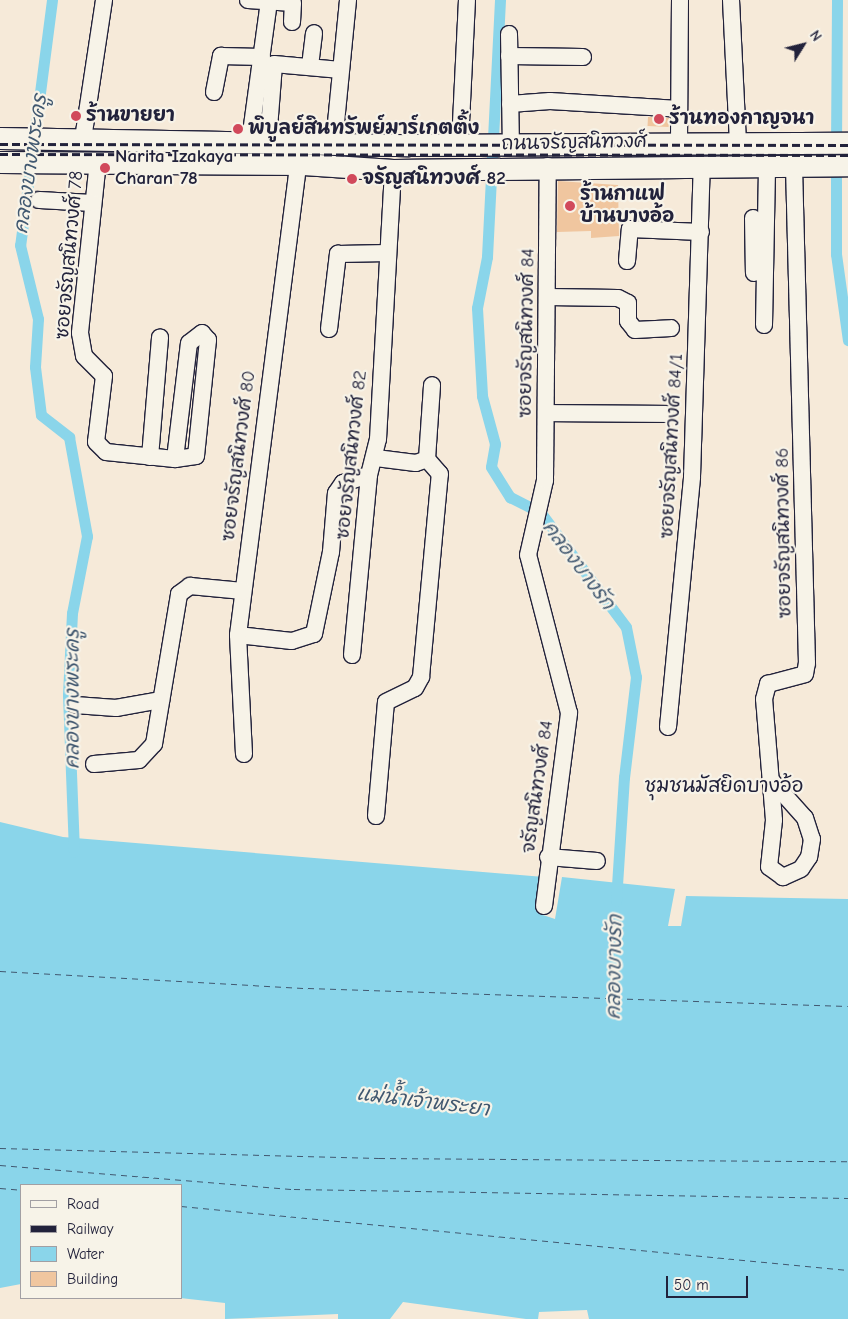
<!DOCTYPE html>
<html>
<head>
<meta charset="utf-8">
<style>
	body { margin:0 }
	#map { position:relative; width:848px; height:1319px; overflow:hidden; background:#f6ead9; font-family:"Comic Neue","Playpen Sans Thai",sans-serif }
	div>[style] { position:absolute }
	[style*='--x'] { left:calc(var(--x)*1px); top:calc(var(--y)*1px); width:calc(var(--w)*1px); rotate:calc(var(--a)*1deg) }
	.water>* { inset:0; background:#8ad5ea }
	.canal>* { height:11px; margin:-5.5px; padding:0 5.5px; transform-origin:5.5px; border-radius:5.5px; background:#8ad5ea }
	.ferry>* { height:1px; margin-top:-0.5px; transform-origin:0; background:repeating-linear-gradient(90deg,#415870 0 6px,transparent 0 11px) }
	.building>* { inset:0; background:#f0c69f; transform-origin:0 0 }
	.roads { filter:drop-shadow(1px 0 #22223b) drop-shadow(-1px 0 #22223b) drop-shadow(0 1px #22223b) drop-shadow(0 -1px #22223b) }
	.minor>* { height:16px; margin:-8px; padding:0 8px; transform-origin:8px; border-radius:8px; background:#f7f3e8 }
	.major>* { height:21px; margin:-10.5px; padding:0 10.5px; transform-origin:10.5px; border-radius:10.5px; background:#f7f3e8 }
	.rail>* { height:3px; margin-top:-1.5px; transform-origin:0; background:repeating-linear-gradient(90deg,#22223b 0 8px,transparent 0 12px) }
	.dots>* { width:14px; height:14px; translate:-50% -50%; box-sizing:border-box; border:2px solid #f7f3e8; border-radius:50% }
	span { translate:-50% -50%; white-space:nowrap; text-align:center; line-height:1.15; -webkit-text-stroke:4.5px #f7f3e8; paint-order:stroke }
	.poi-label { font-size:19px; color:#22223b; font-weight:700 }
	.left { translate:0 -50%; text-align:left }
	.street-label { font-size:19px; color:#22223b }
	.water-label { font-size:20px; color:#415870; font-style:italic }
	.neighbourhood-label { font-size:20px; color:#22223b }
	.legend { position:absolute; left:20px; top:1184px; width:162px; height:115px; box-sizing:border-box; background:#f7f3e8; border:1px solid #a29fa3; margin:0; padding:6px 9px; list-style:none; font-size:15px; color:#22223b }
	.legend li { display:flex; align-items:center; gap:10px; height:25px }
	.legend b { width:25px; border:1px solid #a29fa3 }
	.north { position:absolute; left:778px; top:20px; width:50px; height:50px; -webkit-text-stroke:4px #f7f3e8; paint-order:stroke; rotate:54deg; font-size:14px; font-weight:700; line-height:20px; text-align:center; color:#22223b }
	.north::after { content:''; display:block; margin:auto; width:18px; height:22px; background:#22223b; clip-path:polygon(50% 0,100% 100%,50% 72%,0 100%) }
	.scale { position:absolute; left:666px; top:1276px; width:82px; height:22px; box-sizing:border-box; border:2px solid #22223b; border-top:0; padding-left:6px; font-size:15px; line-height:18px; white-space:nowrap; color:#22223b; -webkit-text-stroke:4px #f7f3e8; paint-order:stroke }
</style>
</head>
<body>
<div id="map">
	<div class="water">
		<div style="clip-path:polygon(0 822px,63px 837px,544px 877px,540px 914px,555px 919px,562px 877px,675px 889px,668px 926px,681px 926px,686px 896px,848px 899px,848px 1319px,589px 1319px,587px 1310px,539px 1312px,538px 1319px,526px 1319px,403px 1302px,390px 1319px,338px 1319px,338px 1314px,225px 1319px,225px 1303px,180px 1298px,181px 1185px,21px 1185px,21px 1284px,0 1288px)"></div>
	</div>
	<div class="canal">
		<div style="--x:52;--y:0;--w:247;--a:97.4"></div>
		<div style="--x:20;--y:245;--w:76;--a:76.3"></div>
		<div style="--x:38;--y:319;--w:48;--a:93.6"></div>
		<div style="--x:35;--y:367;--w:48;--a:82.9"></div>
		<div style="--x:41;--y:415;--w:36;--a:38"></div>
		<div style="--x:69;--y:437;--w:101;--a:79.7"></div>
		<div style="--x:87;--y:536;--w:78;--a:101"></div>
		<div style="--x:72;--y:613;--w:82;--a:92.8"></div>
		<div style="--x:68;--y:695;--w:157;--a:87.8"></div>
		<div style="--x:500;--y:0;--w:257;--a:92.9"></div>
		<div style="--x:487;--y:257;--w:52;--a:101.1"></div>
		<div style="--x:477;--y:308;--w:88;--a:86.7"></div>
		<div style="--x:482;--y:396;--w:50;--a:74.8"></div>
		<div style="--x:495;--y:444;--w:23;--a:100"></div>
		<div style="--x:491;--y:467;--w:36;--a:58"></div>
		<div style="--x:510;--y:497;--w:35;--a:27"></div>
		<div style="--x:541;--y:513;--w:142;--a:53.3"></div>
		<div style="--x:626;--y:627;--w:51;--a:78.7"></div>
		<div style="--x:636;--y:677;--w:101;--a:96.8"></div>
		<div style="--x:624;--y:777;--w:124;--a:93.7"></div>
		<div style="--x:836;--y:146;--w:146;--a:-89.6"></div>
		<div style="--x:836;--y:162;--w:92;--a:90"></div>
		<div style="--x:836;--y:254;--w:87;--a:82.1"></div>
	</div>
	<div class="ferry">
		<div style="--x:0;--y:971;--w:308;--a:3.2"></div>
		<div style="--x:308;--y:988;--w:540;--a:1.91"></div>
		<div style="--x:0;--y:1148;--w:379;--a:1.5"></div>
		<div style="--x:379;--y:1158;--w:469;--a:0.4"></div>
		<div style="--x:0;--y:1165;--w:295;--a:4.7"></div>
		<div style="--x:294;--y:1189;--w:554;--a:0.93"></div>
		<div style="--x:0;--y:1188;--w:21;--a:5"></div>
		<div style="--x:181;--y:1206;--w:670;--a:5.48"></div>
	</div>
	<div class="building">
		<div style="left:648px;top:117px;width:21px;height:9px;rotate:3deg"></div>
		<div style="clip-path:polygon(558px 181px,618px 185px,619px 236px,591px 238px,591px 231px,557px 232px)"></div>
	</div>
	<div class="roads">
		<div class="minor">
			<div style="--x:248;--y:0;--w:45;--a:3.8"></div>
			<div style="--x:293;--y:3;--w:19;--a:93"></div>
			<div style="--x:731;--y:0;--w:142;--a:87.2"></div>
			<div style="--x:509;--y:34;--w:111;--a:89"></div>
			<div style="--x:509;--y:56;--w:74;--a:0.8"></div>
			<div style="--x:310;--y:66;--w:33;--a:-83"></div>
			<div style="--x:214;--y:92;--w:37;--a:-79"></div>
			<div style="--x:221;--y:56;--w:41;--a:1.4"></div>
			<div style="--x:510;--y:104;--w:40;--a:-4.3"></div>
			<div style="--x:550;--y:101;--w:129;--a:3.5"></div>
			<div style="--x:83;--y:139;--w:141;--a:-81.4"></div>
			<div style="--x:250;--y:140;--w:140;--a:-82.2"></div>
			<div style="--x:268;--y:141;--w:77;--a:-85.5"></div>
			<div style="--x:274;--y:64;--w:67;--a:5.1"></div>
			<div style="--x:679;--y:142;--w:142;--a:-89.6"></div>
			<div style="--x:334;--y:143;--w:144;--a:-84.4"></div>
			<div style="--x:460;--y:143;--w:143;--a:-87.2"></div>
			<div style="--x:98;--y:161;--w:173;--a:96"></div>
			<div style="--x:80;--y:333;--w:23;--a:80"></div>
			<div style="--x:84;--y:356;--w:28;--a:45"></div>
			<div style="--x:104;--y:376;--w:66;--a:96.9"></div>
			<div style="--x:96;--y:442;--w:14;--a:45"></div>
			<div style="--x:106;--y:452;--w:69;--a:5.8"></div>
			<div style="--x:175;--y:459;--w:21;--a:-8"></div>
			<div style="--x:196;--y:456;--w:117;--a:-84.1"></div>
			<div style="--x:208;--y:340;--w:9;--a:-131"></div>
			<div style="--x:202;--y:333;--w:16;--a:142"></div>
			<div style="--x:189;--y:343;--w:117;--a:96.9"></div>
			<div style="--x:39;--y:200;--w:54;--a:3.2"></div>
			<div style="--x:753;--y:218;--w:55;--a:89"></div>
			<div style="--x:627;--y:261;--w:32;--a:-85"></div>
			<div style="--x:630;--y:229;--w:71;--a:2.4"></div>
			<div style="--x:547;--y:297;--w:71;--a:0.8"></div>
			<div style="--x:618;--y:298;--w:11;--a:27"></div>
			<div style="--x:628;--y:303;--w:18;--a:90"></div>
			<div style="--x:628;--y:321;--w:11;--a:52"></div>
			<div style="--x:635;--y:330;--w:36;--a:-3"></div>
			<div style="--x:764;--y:325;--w:158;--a:-88.9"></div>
			<div style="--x:329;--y:329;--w:76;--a:-83.2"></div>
			<div style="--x:338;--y:254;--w:50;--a:-1.1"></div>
			<div style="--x:546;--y:413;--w:120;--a:0.5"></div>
			<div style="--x:150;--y:457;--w:120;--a:-85.2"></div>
			<div style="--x:376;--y:458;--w:40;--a:7.1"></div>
			<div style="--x:416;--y:463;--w:12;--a:-20"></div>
			<div style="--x:238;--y:635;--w:54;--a:6.3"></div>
			<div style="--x:292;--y:641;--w:23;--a:-18"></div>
			<div style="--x:314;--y:634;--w:84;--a:-78.3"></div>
			<div style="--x:331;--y:552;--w:59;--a:-85.2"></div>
			<div style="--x:336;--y:493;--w:12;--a:-55"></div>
			<div style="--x:343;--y:483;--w:27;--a:-17"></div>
			<div style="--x:352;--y:655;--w:181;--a:-84.6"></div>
			<div style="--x:369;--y:475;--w:37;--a:-76"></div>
			<div style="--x:378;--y:439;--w:269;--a:-86.8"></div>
			<div style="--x:75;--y:705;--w:41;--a:4.2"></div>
			<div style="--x:116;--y:708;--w:46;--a:-10.1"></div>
			<div style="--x:668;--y:727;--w:251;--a:-84.5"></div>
			<div style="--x:692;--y:477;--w:311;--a:-88.2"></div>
			<div style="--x:244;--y:754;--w:119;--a:-92.9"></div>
			<div style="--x:238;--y:635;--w:475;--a:-82.7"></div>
			<div style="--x:94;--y:764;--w:45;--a:-5.1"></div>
			<div style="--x:139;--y:760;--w:22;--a:-47"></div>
			<div style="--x:154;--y:744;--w:152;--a:-80.5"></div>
			<div style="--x:179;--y:594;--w:14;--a:-36"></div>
			<div style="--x:190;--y:586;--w:53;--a:5.4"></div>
			<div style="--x:771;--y:780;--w:51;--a:48.2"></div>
			<div style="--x:805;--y:818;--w:22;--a:72"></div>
			<div style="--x:812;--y:839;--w:18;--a:99"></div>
			<div style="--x:809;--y:857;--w:14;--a:124"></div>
			<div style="--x:801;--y:869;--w:20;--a:156"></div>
			<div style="--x:783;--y:877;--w:17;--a:-144"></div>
			<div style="--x:769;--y:867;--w:47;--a:-83.9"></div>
			<div style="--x:774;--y:820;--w:121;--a:-94.7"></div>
			<div style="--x:764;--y:699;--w:16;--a:-75"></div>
			<div style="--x:768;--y:684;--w:38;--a:-15"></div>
			<div style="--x:805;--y:674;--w:11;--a:-80"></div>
			<div style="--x:807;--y:663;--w:496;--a:-91.5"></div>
			<div style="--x:376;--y:816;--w:114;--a:-85"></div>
			<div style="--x:386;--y:702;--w:32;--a:-26"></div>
			<div style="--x:415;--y:688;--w:13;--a:-61"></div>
			<div style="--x:421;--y:677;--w:204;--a:-84.7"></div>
			<div style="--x:440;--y:474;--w:20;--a:-131"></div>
			<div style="--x:427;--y:459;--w:74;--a:-86.1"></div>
			<div style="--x:548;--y:857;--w:49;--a:4.7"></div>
			<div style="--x:544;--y:906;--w:195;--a:-82.6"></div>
			<div style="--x:569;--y:713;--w:163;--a:-104.5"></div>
			<div style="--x:528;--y:555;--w:77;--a:-77.2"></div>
			<div style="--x:545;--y:480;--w:314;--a:-89.5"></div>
		</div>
		<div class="major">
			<div style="--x:0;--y:138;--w:409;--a:1"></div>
			<div style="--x:409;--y:145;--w:439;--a:-0.3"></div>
			<div style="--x:0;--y:162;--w:303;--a:0.4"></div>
			<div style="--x:303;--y:164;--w:90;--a:3.8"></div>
			<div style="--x:393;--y:170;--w:455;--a:-0.6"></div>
		</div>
	</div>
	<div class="rail">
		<div style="--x:0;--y:144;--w:848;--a:0.07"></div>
		<div style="--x:0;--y:154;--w:848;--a:0.07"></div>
	</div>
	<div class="dots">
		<div style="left:76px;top:116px;background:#d1495b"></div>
		<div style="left:659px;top:119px;background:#d1495b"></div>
		<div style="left:238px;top:129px;background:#d1495b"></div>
		<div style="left:105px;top:168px;background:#d1495b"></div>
		<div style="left:352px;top:179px;background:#d1495b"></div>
		<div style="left:570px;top:206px;background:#d1495b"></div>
	</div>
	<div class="poi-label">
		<span class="left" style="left:86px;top:116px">ร้านขายยา</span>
		<span class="left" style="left:669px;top:119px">ร้านทองกาญจนา</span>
		<span class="left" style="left:248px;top:129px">พิบูลย์สินทรัพย์มาร์เกตติ้ง</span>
		<span class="left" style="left:115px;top:168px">Narita Izakaya<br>Charan 78</span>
		<span class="left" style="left:362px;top:179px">จรัญสนิทวงศ์ 82</span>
		<span class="left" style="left:580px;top:206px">ร้านกาแฟ<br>บ้านบางอ้อ</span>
	</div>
	<div class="street-label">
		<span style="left:574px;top:143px;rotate:-1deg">ถนนจรัญสนิทวงศ์</span>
		<span style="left:70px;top:255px;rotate:-85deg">ซอยจรัญสนิทวงศ์ 78</span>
		<span style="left:527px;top:333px;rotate:-89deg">ซอยจรัญสนิทวงศ์ 84</span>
		<span style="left:672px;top:446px;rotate:-87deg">ซอยจรัญสนิทวงศ์ 84/1</span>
		<span style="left:352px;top:455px;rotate:-84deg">ซอยจรัญสนิทวงศ์ 82</span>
		<span style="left:239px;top:456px;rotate:-83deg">ซอยจรัญสนิทวงศ์ 80</span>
		<span style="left:784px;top:533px;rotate:-91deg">ซอยจรัญสนิทวงศ์ 86</span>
		<span style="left:538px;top:787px;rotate:-82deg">จรัญสนิทวงศ์ 84</span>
	</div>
	<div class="water-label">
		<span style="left:30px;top:164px;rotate:-82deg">คลองบางพระครู</span>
		<span style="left:579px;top:565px;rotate:53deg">คลองบางรัก</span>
		<span style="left:72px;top:699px;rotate:-90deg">คลองบางพระครู</span>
		<span style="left:614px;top:967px;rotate:-89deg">คลองบางรัก</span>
		<span style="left:423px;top:1101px;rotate:7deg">แม่น้ำเจ้าพระยา</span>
	</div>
	<div class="neighbourhood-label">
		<span style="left:724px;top:785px">ชุมชนมัสยิดบางอ้อ</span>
	</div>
	<ul class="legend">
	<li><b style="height:6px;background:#f7f3e8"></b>Road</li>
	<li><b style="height:6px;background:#22223b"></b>Railway</li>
	<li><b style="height:14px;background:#8ad5ea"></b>Water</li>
	<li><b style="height:14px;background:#f0c69f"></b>Building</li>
	</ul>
	<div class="north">N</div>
	<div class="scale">50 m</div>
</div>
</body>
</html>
